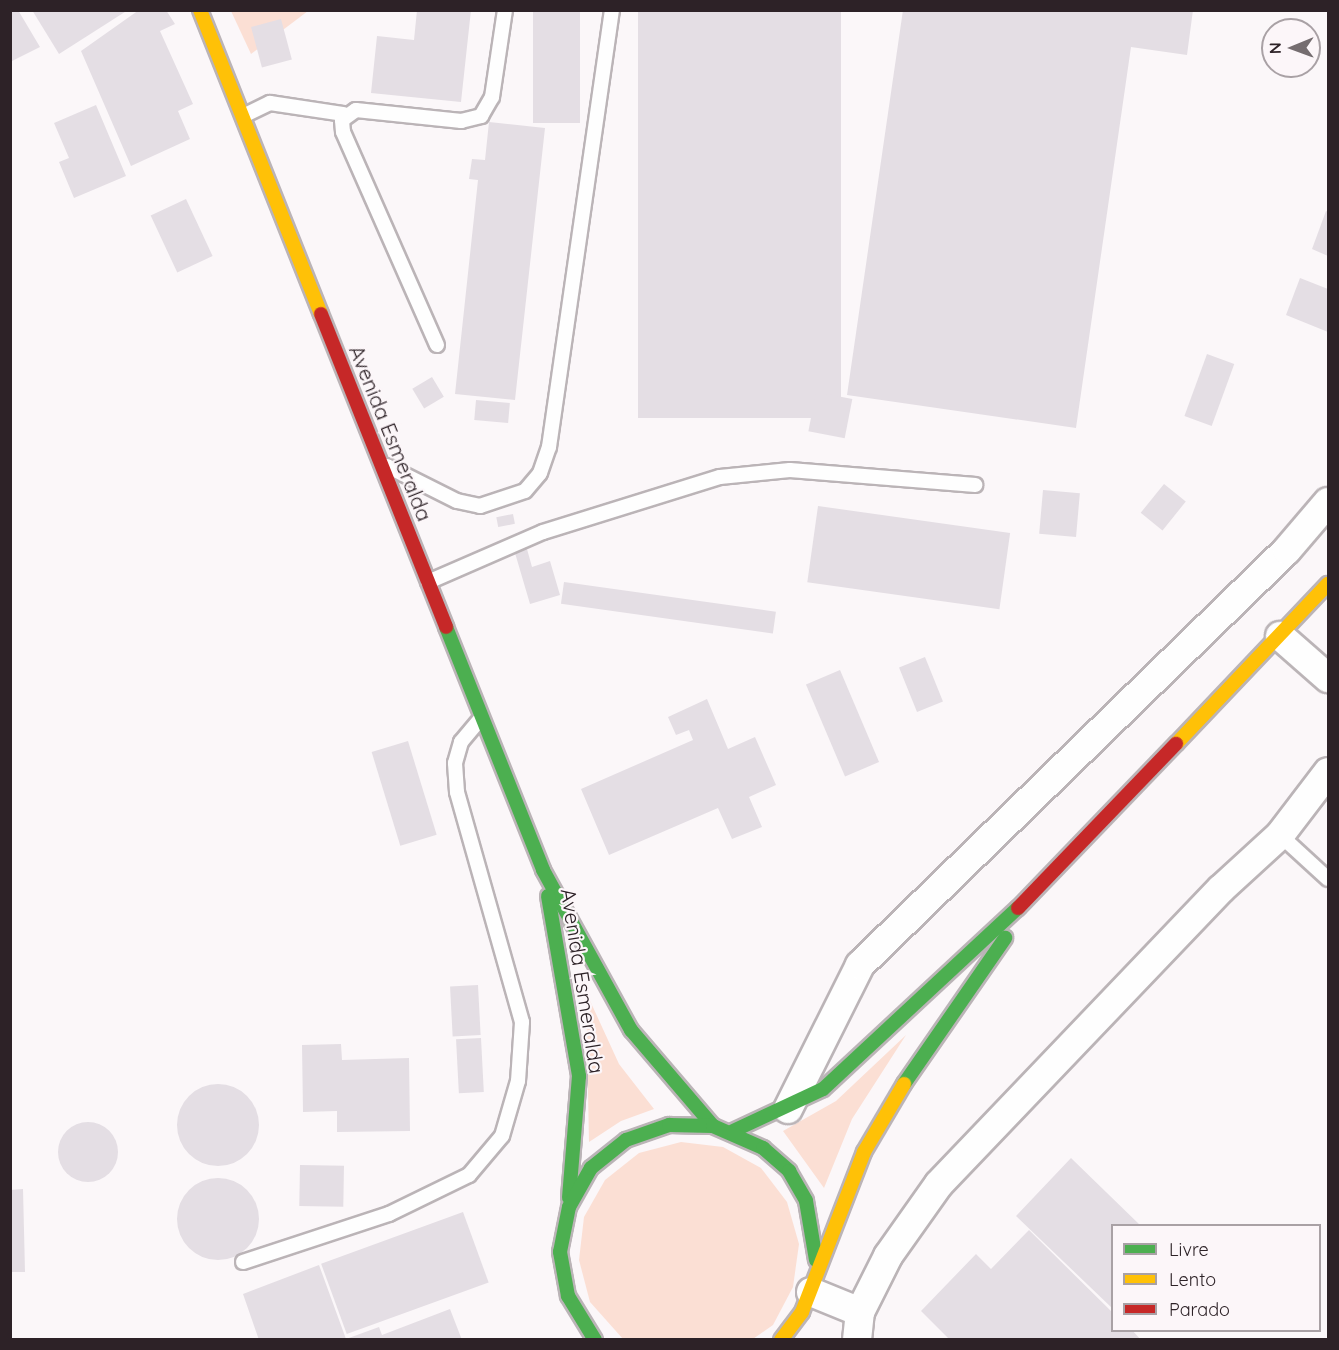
<!DOCTYPE html>
<html>
<head>
<meta charset="utf-8">
<style>
	body { margin:0 }
	#map { position:relative; width:1339px; height:1350px; overflow:hidden; background:#fbf7f9; font-family:Quicksand,sans-serif }
	div>[style] { position:absolute }
	[style*='--x'] { left:calc(var(--x)*1px); top:calc(var(--y)*1px); width:calc(var(--w)*1px); rotate:calc(var(--a)*1deg) }
	.green>* { inset:0; background:#fbdfd4 }
	.building>* { inset:0; background:#e4dee4; transform-origin:0 0 }
	.round { border-radius:50% }
	.roads { filter:drop-shadow(2px 0 #bbb4b7) drop-shadow(-2px 0 #bbb4b7) drop-shadow(0 2px #bbb4b7) drop-shadow(0 -2px #bbb4b7) }
	.lane>* { height:14px; margin:-7px; padding:0 7px; transform-origin:7px; border-radius:7px; background:#fefefe }
	.street>* { height:28px; margin:-14px; padding:0 14px; transform-origin:14px; border-radius:14px; background:#fefefe }
	.fast>* { height:14px; margin:-7px; padding:0 7px; transform-origin:7px; border-radius:7px; background:#4caf50 }
	.slow>* { height:14px; margin:-7px; padding:0 7px; transform-origin:7px; border-radius:7px; background:#ffc107 }
	.jam>* { height:14px; margin:-7px; padding:0 7px; transform-origin:7px; border-radius:7px; background:#c62828 }
	span { translate:-50% -50%; white-space:nowrap; text-align:center; line-height:1.15; -webkit-text-stroke:4.5px #fcf6f9; paint-order:stroke }
	.street-label { font-size:21px; color:#2d2227 }
	.frame { position:absolute; inset:0; border:12px solid #2d2227; pointer-events:none }
	.legend { position:absolute; left:1111px; top:1224px; width:210px; height:108px; box-sizing:border-box; background:#fcf6f9; border:2px solid #a9a1a5; margin:0; padding:8px 10px; list-style:none; font-size:18px; color:#2d2227 }
	.legend li { display:flex; align-items:center; gap:12px; height:30px }
	.legend b { width:30px; border:2px solid #a9a1a5 }
	.north { position:absolute; left:1261px; top:18px; width:60px; height:60px; box-sizing:border-box; background:#fcf6f9; border:2px solid #a9a1a5; border-radius:50%; rotate:269deg; font-size:16px; font-weight:700; line-height:24px; text-align:center; color:#2d2227 }
	.north::after { content:''; display:block; margin:auto; width:21px; height:27px; background:#756d70; clip-path:polygon(50% 0,100% 100%,50% 72%,0 100%) }
</style>
</head>
<body>
<div id="map">
	<div class="green">
		<div style="clip-path:polygon(231px 11px,308px 11px,251px 54px)"></div>
		<div style="clip-path:polygon(586px 992px,619px 1064px,654px 1109px,621px 1121px,589px 1142px)"></div>
		<div style="clip-path:polygon(906px 1035px,852px 1119px,824px 1188px,783px 1131px,836px 1101px)"></div>
		<div style="clip-path:polygon(681px 1142px,723px 1147px,761px 1168px,787px 1202px,799px 1244px,793px 1287px,773px 1325px,753px 1339px,623px 1339px,590px 1302px,579px 1260px,584px 1217px,605px 1180px,639px 1153px)"></div>
	</div>
	<div class="building">
		<div style="clip-path:polygon(10px 10px,18px 10px,40px 47px,10px 62px)"></div>
		<div style="clip-path:polygon(32px 10px,128px 10px,59px 54px)"></div>
		<div style="clip-path:polygon(139px 10px,166px 10px,175px 24px,160px 31px,193px 104px,178px 111px,190px 139px,131px 166px,81px 51px)"></div>
		<div style="clip-path:polygon(417px 10px,471px 10px,461px 102px,371px 93px,377px 36px,414px 40px)"></div>
		<div style="left:533px;top:10px;width:47px;height:113px"></div>
		<div style="left:638px;top:10px;width:203px;height:408px"></div>
		<div style="clip-path:polygon(903px 10px,1193px 10px,1187px 55px,1131px 47px,1076px 428px,847px 395px)"></div>
		<div style="left:281px;top:19px;width:42px;height:31px;rotate:75deg"></div>
		<div style="clip-path:polygon(96px 105px,126px 176px,74px 198px,59px 162px,69px 158px,54px 123px)"></div>
		<div style="clip-path:polygon(489px 122px,545px 128px,515px 400px,455px 394px,478px 180px,469px 179px,472px 159px,485px 160px)"></div>
		<div style="left:186px;top:199px;width:63px;height:39px;rotate:65deg"></div>
		<div style="clip-path:polygon(1326px 211px,1328px 212px,1328px 256px,1312px 249px)"></div>
		<div style="clip-path:polygon(1300px 278px,1328px 289px,1328px 332px,1286px 315px)"></div>
		<div style="left:1207px;top:354px;width:29px;height:66px;rotate:20deg"></div>
		<div style="left:432px;top:377px;width:23px;height:23px;rotate:59deg"></div>
		<div style="left:816px;top:392px;width:37px;height:40px;rotate:11deg"></div>
		<div style="left:476px;top:400px;width:34px;height:20px;rotate:5deg"></div>
		<div style="left:1164px;top:484px;width:28px;height:37px;rotate:39deg"></div>
		<div style="left:1043px;top:490px;width:37px;height:44px;rotate:5deg"></div>
		<div style="left:818px;top:506px;width:194px;height:77px;rotate:8deg"></div>
		<div style="left:513px;top:514px;width:10px;height:17px;rotate:79deg"></div>
		<div style="clip-path:polygon(527px 549px,532px 567px,550px 561px,560px 595px,530px 604px,515px 553px)"></div>
		<div style="left:564px;top:582px;width:214px;height:22px;rotate:8deg"></div>
		<div style="left:925px;top:657px;width:48px;height:28px;rotate:68deg"></div>
		<div style="left:840px;top:670px;width:100px;height:37px;rotate:67deg"></div>
		<div style="clip-path:polygon(707px 699px,728px 749px,755px 737px,776px 785px,749px 797px,762px 827px,732px 839px,718px 808px,609px 855px,581px 789px,693px 740px,689px 730px,676px 735px,668px 717px)"></div>
		<div style="left:408px;top:741px;width:98px;height:38px;rotate:73deg"></div>
		<div style="left:478px;top:985px;width:50px;height:28px;rotate:87deg"></div>
		<div style="left:481px;top:1038px;width:54px;height:25px;rotate:87deg"></div>
		<div style="clip-path:polygon(341px 1044px,342px 1060px,409px 1058px,410px 1131px,337px 1132px,337px 1111px,303px 1112px,302px 1045px)"></div>
		<div class="round" style="left:177px;top:1084px;width:82px;height:82px"></div>
		<div class="round" style="left:58px;top:1122px;width:60px;height:60px"></div>
		<div style="clip-path:polygon(1071px 1158px,1141px 1226px,1112px 1226px,1112px 1308px,1016px 1216px)"></div>
		<div style="left:300px;top:1165px;width:44px;height:41px;rotate:1deg"></div>
		<div class="round" style="left:177px;top:1178px;width:82px;height:82px"></div>
		<div style="clip-path:polygon(23px 1189px,25px 1272px,10px 1272px,10px 1190px)"></div>
		<div style="left:463px;top:1212px;width:75px;height:151px;rotate:70deg"></div>
		<div style="clip-path:polygon(1029px 1230px,1112px 1312px,1112px 1330px,1132px 1330px,1141px 1340px,950px 1340px,921px 1311px,976px 1254px,991px 1269px)"></div>
		<div style="clip-path:polygon(319px 1265px,346px 1339px,379px 1327px,382px 1335px,450px 1309px,462px 1340px,259px 1340px,243px 1294px)"></div>
	</div>
	<div class="roads">
		<div class="lane">
			<div style="--x:243;--y:116;--w:30;--a:-26"></div>
			<div style="--x:270;--y:103;--w:75;--a:8.5"></div>
			<div style="--x:437;--y:345;--w:233;--a:-113.8"></div>
			<div style="--x:343;--y:132;--w:12;--a:-95"></div>
			<div style="--x:342;--y:120;--w:17;--a:-36"></div>
			<div style="--x:356;--y:110;--w:106;--a:6"></div>
			<div style="--x:461;--y:121;--w:21;--a:-14"></div>
			<div style="--x:481;--y:116;--w:22;--a:-60"></div>
			<div style="--x:492;--y:97;--w:88;--a:-81.5"></div>
			<div style="--x:387;--y:466;--w:78;--a:26.6"></div>
			<div style="--x:457;--y:501;--w:24;--a:12"></div>
			<div style="--x:480;--y:506;--w:47;--a:-18.4"></div>
			<div style="--x:525;--y:491;--w:23;--a:-50"></div>
			<div style="--x:540;--y:473;--w:28;--a:-71"></div>
			<div style="--x:549;--y:447;--w:442;--a:-81.8"></div>
			<div style="--x:428;--y:582;--w:125;--a:-23.5"></div>
			<div style="--x:543;--y:532;--w:185;--a:-17.3"></div>
			<div style="--x:720;--y:477;--w:70;--a:-5.7"></div>
			<div style="--x:790;--y:470;--w:186;--a:4.6"></div>
			<div style="--x:1280;--y:835;--w:65;--a:42.5"></div>
			<div style="--x:243;--y:1262;--w:154;--a:-18.2"></div>
			<div style="--x:389;--y:1214;--w:89;--a:-26"></div>
			<div style="--x:469;--y:1175;--w:51;--a:-49.8"></div>
			<div style="--x:502;--y:1136;--w:57;--a:-73.8"></div>
			<div style="--x:518;--y:1081;--w:59;--a:-86.1"></div>
			<div style="--x:522;--y:1022;--w:239;--a:-105.8"></div>
			<div style="--x:457;--y:792;--w:29;--a:-94"></div>
			<div style="--x:455;--y:763;--w:22;--a:-74"></div>
			<div style="--x:461;--y:742;--w:30;--a:-50"></div>
		</div>
		<div class="street">
			<div style="--x:1280;--y:636;--w:64;--a:41.2"></div>
			<div style="--x:788;--y:1109;--w:161;--a:-63.4"></div>
			<div style="--x:860;--y:965;--w:595;--a:-44.18"></div>
			<div style="--x:1287;--y:550;--w:63;--a:-49.5"></div>
			<div style="--x:811;--y:1292;--w:53;--a:22.2"></div>
			<div style="--x:857;--y:1340;--w:28;--a:-84"></div>
			<div style="--x:860;--y:1312;--w:63;--a:-63.4"></div>
			<div style="--x:888;--y:1256;--w:88;--a:-54.7"></div>
			<div style="--x:939;--y:1184;--w:408;--a:-46.3"></div>
			<div style="--x:1221;--y:889;--w:80;--a:-42.5"></div>
			<div style="--x:1280;--y:835;--w:79;--a:-52.7"></div>
		</div>
		<div class="fast">
			<div style="--x:446;--y:627;--w:262;--a:68.2"></div>
			<div style="--x:543;--y:870;--w:183;--a:61.2"></div>
			<div style="--x:631;--y:1030;--w:126;--a:49.5"></div>
			<div style="--x:548;--y:896;--w:183;--a:80.2"></div>
			<div style="--x:579;--y:1076;--w:122;--a:94.7"></div>
			<div style="--x:904;--y:1084;--w:178;--a:-55.3"></div>
			<div style="--x:733;--y:1131;--w:99;--a:-25"></div>
			<div style="--x:823;--y:1089;--w:266;--a:-42.9"></div>
			<div style="--x:595;--y:1340;--w:52;--a:-121.5"></div>
			<div style="--x:568;--y:1296;--w:45;--a:-100.3"></div>
			<div style="--x:560;--y:1252;--w:46;--a:-78.7"></div>
			<div style="--x:569;--y:1207;--w:45;--a:-60.6"></div>
			<div style="--x:591;--y:1168;--w:45;--a:-38.7"></div>
			<div style="--x:626;--y:1140;--w:46;--a:-19.2"></div>
			<div style="--x:669;--y:1125;--w:44;--a:1.3"></div>
			<div style="--x:713;--y:1126;--w:55;--a:23.7"></div>
			<div style="--x:763;--y:1148;--w:35;--a:41"></div>
			<div style="--x:789;--y:1171;--w:34;--a:60"></div>
			<div style="--x:806;--y:1201;--w:60;--a:80.4"></div>
		</div>
		<div class="slow">
			<div style="--x:200;--y:10;--w:327;--a:68.3"></div>
			<div style="--x:1176;--y:744;--w:221;--a:-46.5"></div>
			<div style="--x:781;--y:1340;--w:35;--a:-53"></div>
			<div style="--x:802;--y:1312;--w:172;--a:-68.8"></div>
			<div style="--x:864;--y:1152;--w:79;--a:-59.5"></div>
		</div>
		<div class="jam">
			<div style="--x:321;--y:314;--w:337;--a:68.2"></div>
			<div style="--x:1018;--y:908;--w:228;--a:-46.1"></div>
		</div>
	</div>
	<div class="street-label">
		<span style="left:391px;top:433px;rotate:68deg">Avenida Esmeralda</span>
		<span style="left:583px;top:981px;rotate:81deg">Avenida Esmeralda</span>
	</div>
	<div class="frame"></div>
	<ul class="legend">
	<li><b style="height:8px;background:#4caf50"></b>Livre</li>
	<li><b style="height:8px;background:#ffc107"></b>Lento</li>
	<li><b style="height:8px;background:#c62828"></b>Parado</li>
	</ul>
	<div class="north">N</div>
</div>
</body>
</html>
